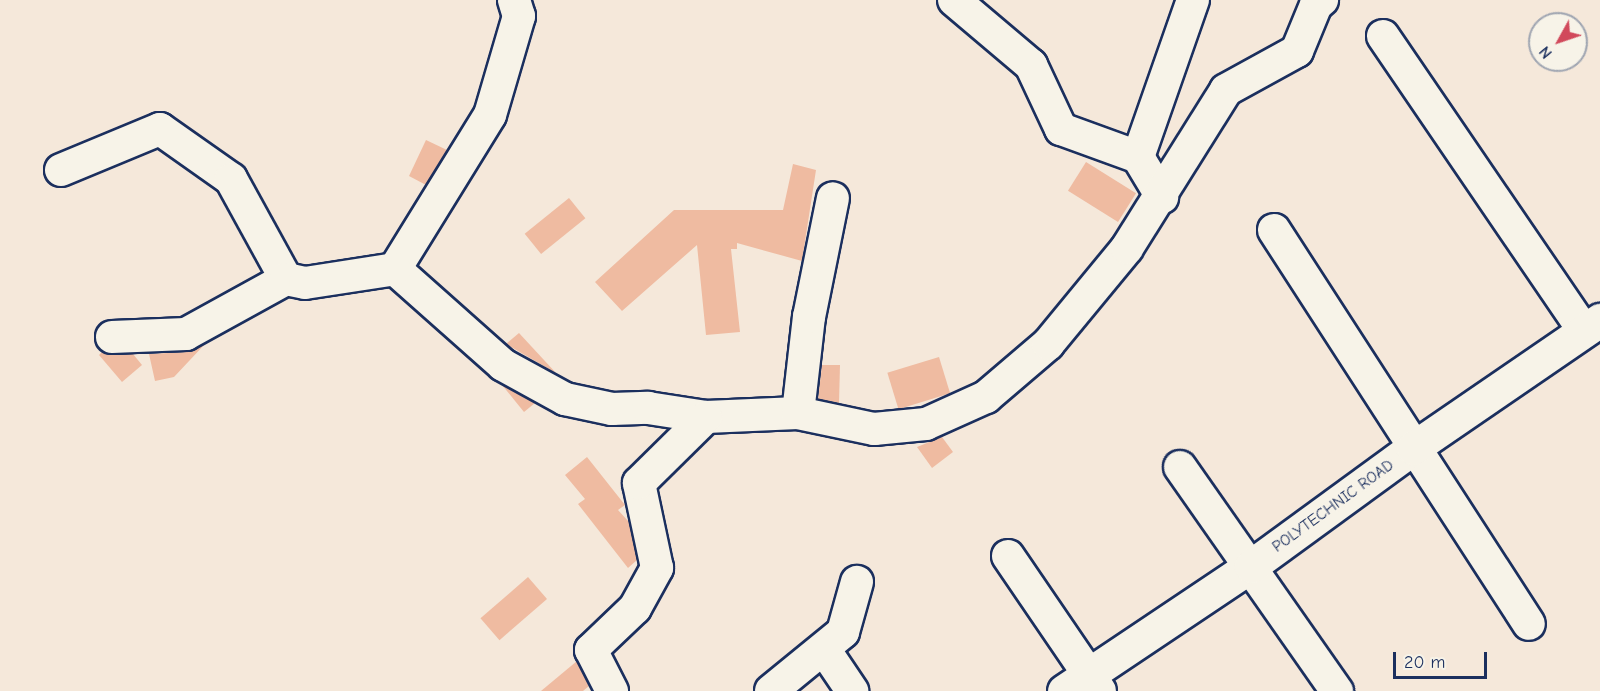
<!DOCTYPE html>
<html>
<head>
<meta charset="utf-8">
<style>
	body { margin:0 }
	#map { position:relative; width:1600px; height:691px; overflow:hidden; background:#f5e8da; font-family:"Comic Neue",sans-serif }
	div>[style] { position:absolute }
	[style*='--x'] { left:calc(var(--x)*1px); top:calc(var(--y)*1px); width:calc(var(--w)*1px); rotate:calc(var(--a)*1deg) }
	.building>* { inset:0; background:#efbba1; transform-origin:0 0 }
	.roads { filter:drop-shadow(2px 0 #1b2f5e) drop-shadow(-2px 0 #1b2f5e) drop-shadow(0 2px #1b2f5e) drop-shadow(0 -2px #1b2f5e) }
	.minor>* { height:32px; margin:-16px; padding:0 16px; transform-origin:16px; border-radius:16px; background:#f7f3e8 }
	.tertiary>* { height:33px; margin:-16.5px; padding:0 16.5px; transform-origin:16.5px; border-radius:16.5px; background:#f7f3e8 }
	span { translate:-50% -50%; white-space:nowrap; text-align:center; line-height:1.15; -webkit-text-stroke:4.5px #f7f3e8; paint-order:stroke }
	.street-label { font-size:16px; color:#1b2f5e }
	.north { position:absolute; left:1528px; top:12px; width:60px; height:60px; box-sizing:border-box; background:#f7f3e8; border:2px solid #9fa5b1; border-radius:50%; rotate:230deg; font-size:16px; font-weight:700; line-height:24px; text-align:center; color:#1b2f5e }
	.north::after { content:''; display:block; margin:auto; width:21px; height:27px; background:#d1495b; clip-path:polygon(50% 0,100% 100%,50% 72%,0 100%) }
	.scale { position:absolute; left:1393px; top:652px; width:94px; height:27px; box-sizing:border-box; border:3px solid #1b2f5e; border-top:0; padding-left:8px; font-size:18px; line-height:21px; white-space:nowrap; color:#1b2f5e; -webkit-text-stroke:4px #f7f3e8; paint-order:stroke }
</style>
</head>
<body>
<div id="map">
	<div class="building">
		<div style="clip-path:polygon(426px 140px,447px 150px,426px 185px,409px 176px)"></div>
		<div style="left:1086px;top:162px;width:59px;height:34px;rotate:32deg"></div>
		<div style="clip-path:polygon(793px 164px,816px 170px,802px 261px,737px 243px,737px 249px,731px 249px,740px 332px,706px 335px,697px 245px,622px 311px,595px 282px,674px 210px,783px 210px)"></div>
		<div style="left:569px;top:198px;width:26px;height:57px;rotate:51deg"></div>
		<div style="clip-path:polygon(519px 333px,556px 373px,506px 344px)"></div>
		<div style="clip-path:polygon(205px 344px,174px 377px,155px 381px,149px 354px,187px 352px)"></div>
		<div style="clip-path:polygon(102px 352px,133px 354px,142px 365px,122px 382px,99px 355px)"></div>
		<div style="left:939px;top:357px;width:38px;height:54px;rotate:73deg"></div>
		<div style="clip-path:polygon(822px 365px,840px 365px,839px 403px,818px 399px)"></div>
		<div style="clip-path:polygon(502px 385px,535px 403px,524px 412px)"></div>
		<div style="clip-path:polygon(942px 437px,953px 452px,932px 468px,917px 447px)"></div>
		<div style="clip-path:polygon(587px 457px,625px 505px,618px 510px,629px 522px,637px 560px,628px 568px,578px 504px,585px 499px,565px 475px)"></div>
		<div style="left:528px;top:577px;width:29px;height:63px;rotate:49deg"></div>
		<div style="clip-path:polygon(577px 661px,589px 686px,583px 691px,541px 691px)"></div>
	</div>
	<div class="roads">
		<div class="minor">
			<div style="--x:514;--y:0;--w:17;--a:73"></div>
			<div style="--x:519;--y:16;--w:103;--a:106.3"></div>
			<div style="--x:490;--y:115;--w:181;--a:121.7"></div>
			<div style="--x:395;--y:269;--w:144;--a:41.6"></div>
			<div style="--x:503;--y:365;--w:71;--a:28.7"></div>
			<div style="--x:565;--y:399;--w:48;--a:12"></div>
			<div style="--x:612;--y:409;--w:36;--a:-2"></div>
			<div style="--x:648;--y:408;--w:59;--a:8.8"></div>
			<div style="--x:706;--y:417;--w:92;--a:-2.5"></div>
			<div style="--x:798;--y:413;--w:97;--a:-83.5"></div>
			<div style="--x:809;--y:317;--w:121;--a:-78.6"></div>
			<div style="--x:954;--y:0;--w:101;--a:40.2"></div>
			<div style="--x:1031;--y:65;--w:71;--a:64.9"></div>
			<div style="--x:1061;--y:129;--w:82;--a:20"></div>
			<div style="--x:1138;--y:157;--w:47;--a:59"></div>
			<div style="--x:1383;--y:36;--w:357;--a:55.7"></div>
			<div style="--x:1138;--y:157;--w:166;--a:-70.7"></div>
			<div style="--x:61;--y:170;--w:107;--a:-22.5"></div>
			<div style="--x:160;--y:129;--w:87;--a:35.2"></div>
			<div style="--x:231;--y:179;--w:114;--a:61.2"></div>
			<div style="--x:1274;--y:230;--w:469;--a:57.1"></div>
			<div style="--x:112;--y:337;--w:74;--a:-2.3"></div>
			<div style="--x:186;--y:334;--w:114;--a:-28.8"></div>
			<div style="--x:286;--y:279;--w:19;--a:12"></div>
			<div style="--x:305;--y:283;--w:91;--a:-8.8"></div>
			<div style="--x:798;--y:413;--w:78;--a:11.9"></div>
			<div style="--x:874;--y:429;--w:52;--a:-5.5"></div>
			<div style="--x:926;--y:424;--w:66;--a:-24.2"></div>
			<div style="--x:986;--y:397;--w:82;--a:-40.5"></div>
			<div style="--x:1048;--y:344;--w:124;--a:-50.5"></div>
			<div style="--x:1127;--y:248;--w:186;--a:-57.9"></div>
			<div style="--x:1226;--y:90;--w:81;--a:-28.8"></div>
			<div style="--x:1297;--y:51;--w:50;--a:-67.6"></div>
			<div style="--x:1316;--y:5;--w:8;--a:-40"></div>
			<div style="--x:1180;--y:467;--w:274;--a:55"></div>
			<div style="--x:1008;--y:556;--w:163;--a:55.7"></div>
			<div style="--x:830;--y:658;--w:40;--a:56"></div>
			<div style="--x:612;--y:691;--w:46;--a:-117.1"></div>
			<div style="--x:591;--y:650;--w:61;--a:-43.7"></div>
			<div style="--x:635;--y:608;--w:46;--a:-61.2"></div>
			<div style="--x:657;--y:568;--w:87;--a:-102"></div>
			<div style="--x:639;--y:483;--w:94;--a:-44.6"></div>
			<div style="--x:771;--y:691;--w:93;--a:-39.3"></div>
			<div style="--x:843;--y:632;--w:52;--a:-74.4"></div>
		</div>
		<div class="tertiary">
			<div style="--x:1064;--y:691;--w:225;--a:-33.8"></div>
			<div style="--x:1251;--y:566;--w:200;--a:-36.1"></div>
			<div style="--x:1413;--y:448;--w:227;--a:-34.4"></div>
		</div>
	</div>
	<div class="street-label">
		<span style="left:1333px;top:506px;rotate:-36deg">POLYTECHNIC ROAD</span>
	</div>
	<div class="north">N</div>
	<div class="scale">20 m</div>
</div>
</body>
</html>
